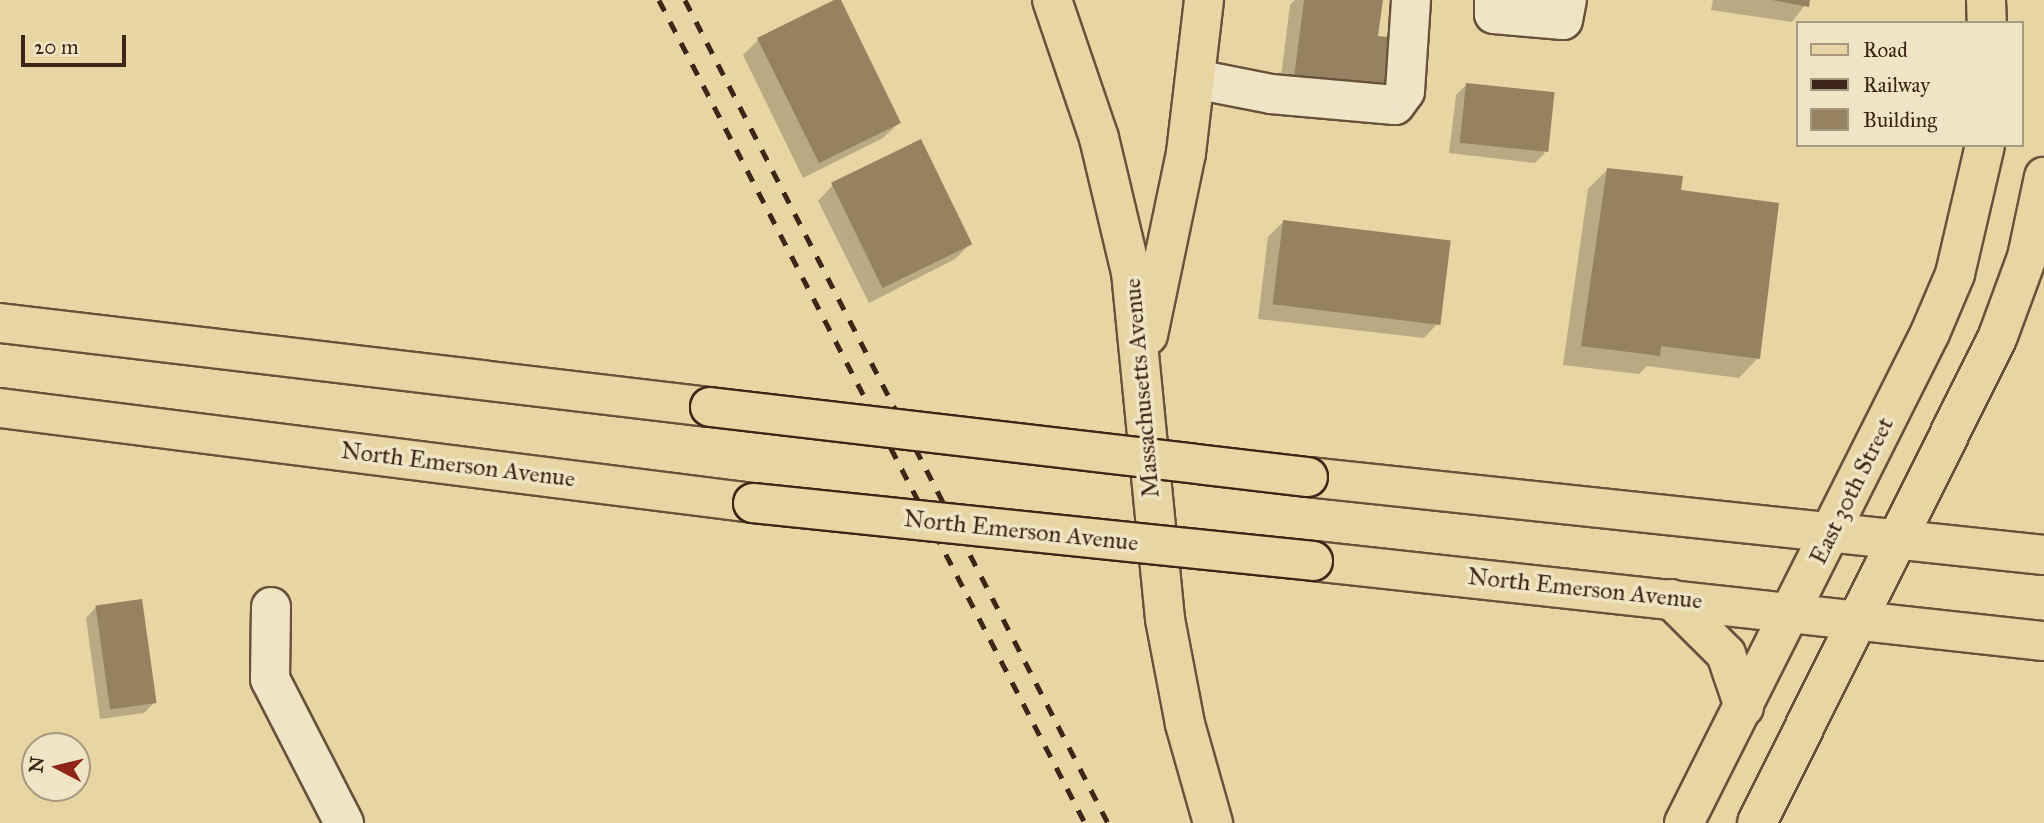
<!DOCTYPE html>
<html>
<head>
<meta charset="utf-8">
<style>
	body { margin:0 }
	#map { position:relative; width:2044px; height:823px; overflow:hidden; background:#e7d6a4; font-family:"IM FELL Great Primer",serif }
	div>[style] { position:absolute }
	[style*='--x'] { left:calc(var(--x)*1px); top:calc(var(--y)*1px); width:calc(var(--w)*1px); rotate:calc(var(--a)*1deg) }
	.shadow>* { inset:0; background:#0003 }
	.building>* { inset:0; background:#958261; transform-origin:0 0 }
	.roads { filter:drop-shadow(2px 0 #68523b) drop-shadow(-2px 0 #68523b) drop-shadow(0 2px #68523b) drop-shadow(0 -2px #68523b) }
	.minor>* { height:38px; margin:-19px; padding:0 19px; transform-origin:19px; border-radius:19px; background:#efe4c4 }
	.major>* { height:38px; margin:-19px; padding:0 19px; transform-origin:19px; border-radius:19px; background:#e7d6a4 }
	.rail>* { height:5px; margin-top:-2.5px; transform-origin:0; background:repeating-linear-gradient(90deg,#3d2618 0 12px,transparent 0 24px) }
	.bridges { filter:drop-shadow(2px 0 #3d2618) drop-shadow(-2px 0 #3d2618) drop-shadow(0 2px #3d2618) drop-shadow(0 -2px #3d2618) }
	.major-bridge>* { height:38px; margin:-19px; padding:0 19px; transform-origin:19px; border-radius:19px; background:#e7d6a4 }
	span { translate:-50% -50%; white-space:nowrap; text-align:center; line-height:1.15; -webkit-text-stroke:7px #efe4c4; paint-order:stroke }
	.street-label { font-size:24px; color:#3d2618 }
	.legend { position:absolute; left:1796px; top:21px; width:228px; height:126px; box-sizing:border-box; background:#efe4c4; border:2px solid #a8987f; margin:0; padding:9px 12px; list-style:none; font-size:21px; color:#3d2618 }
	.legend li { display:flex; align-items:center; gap:14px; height:35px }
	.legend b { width:35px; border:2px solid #a8987f }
	.north { position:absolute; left:21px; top:732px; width:70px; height:70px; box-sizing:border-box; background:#efe4c4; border:2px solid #a8987f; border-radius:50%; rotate:277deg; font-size:19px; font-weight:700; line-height:28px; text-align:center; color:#3d2618 }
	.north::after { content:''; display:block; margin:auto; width:24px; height:32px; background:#8f2418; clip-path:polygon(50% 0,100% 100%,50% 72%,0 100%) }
	.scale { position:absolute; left:21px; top:35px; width:105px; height:32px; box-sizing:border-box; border:4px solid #3d2618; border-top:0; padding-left:9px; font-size:21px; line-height:24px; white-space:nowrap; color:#3d2618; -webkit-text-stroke:5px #efe4c4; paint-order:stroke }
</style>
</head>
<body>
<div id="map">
	<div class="shadow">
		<div style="clip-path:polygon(839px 0,899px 123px,883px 138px,803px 178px,743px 55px,758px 40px)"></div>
		<div style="clip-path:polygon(1295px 0,1380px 0,1279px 93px,1290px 5px)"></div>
		<div style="clip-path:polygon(1713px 0,1809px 0,1792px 22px,1711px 10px)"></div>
		<div style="clip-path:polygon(1467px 84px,1545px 153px,1535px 163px,1449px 153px,1456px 95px)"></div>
		<div style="clip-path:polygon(1607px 170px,1679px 192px,1758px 358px,1739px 378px,1647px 366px,1639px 374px,1563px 365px,1588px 189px)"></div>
		<div style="clip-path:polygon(833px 185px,971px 243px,955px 259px,869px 303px,818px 201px)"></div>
		<div style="clip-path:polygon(1283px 222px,1439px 322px,1424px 338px,1258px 319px,1268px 237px)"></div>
		<div style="clip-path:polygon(96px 607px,155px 702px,144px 713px,100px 719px,86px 618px)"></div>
	</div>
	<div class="building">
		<div style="clip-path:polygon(834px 0,841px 0,901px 123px,819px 163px,757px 38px)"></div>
		<div style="clip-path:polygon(1304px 0,1383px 0,1378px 36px,1397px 38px,1390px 87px,1294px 78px)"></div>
		<div style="clip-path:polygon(1772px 0,1810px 0,1809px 7px)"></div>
		<div style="left:1466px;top:83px;width:89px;height:60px;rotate:6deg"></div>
		<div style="left:921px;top:139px;width:117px;height:100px;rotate:64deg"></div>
		<div style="clip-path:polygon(1607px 168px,1683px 176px,1681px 190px,1779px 203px,1760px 359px,1661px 346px,1660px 356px,1581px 346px)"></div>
		<div style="left:1283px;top:220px;width:169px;height:85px;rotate:7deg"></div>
		<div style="left:142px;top:599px;width:105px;height:47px;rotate:82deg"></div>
	</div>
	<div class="roads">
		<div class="minor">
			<div style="--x:1494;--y:0;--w:14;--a:90"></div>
			<div style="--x:1494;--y:14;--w:69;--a:5"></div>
			<div style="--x:1563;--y:20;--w:20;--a:-79"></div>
			<div style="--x:1195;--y:79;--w:77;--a:11.2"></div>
			<div style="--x:1271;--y:94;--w:124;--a:5.1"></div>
			<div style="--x:1395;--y:105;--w:17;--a:-54"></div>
			<div style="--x:1405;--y:91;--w:91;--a:-86.2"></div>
			<div style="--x:271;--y:607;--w:72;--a:90.8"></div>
			<div style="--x:270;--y:679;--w:162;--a:62.8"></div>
		</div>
		<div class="major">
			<div style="--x:1052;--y:0;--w:146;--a:71.2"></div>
			<div style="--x:1099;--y:138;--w:138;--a:76.6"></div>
			<div style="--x:1131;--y:272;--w:349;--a:84.4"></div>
			<div style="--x:1165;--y:619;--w:107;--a:79.2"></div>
			<div style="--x:1185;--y:724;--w:103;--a:74.2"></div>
			<div style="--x:1986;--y:0;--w:23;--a:88"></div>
			<div style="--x:0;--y:323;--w:715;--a:6.75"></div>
			<div style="--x:1148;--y:335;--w:186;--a:-78.2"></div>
			<div style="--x:1186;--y:153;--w:154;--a:-83.3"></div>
			<div style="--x:0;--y:408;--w:759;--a:7.19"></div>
			<div style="--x:1308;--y:477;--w:740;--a:6.05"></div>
			<div style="--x:1313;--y:561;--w:735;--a:6.25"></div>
			<div style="--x:1671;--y:599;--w:78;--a:45"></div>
			<div style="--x:1726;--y:654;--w:56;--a:71.2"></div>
			<div style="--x:1684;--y:823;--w:548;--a:-63.34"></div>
			<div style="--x:1930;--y:333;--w:64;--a:-67"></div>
			<div style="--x:1955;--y:274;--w:132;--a:-76.9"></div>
			<div style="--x:1757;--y:823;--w:543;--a:-63.67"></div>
			<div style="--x:1998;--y:336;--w:84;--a:-69.8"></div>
			<div style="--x:2027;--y:257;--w:82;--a:-78"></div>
		</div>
	</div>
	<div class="rail">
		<div style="--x:659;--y:0;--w:927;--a:62.63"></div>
		<div style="--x:685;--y:0;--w:925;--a:62.8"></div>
	</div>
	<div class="bridges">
		<div class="major-bridge">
			<div style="--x:710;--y:407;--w:602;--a:6.68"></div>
			<div style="--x:753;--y:503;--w:563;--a:5.91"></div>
		</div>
	</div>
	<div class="street-label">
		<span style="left:1142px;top:388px;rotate:-95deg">Massachusetts Avenue</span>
		<span style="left:458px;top:465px;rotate:7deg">North Emerson Avenue</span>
		<span style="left:1852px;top:491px;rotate:-64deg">East 30th Street</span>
		<span style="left:1021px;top:531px;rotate:6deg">North Emerson Avenue</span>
		<span style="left:1585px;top:589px;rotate:6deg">North Emerson Avenue</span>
	</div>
	<ul class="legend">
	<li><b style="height:9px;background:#e7d6a4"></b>Road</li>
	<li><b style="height:9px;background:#3d2618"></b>Railway</li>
	<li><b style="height:19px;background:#958261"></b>Building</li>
	</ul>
	<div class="north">N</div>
	<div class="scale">20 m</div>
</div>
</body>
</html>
